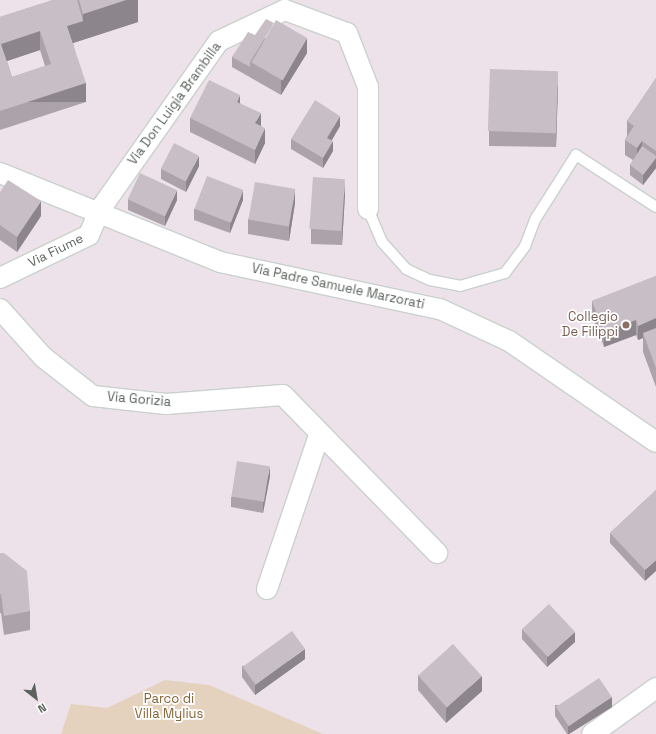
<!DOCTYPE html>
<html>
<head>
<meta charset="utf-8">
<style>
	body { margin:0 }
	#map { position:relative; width:656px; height:734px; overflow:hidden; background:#ede2ea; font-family:"Space Grotesk",sans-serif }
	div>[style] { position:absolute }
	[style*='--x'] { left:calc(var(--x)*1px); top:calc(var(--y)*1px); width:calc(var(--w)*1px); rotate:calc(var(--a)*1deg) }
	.green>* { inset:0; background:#e5d2be }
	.roads { filter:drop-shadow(1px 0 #cad1cc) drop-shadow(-1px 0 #cad1cc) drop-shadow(0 1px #cad1cc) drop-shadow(0 -1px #cad1cc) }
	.lane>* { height:10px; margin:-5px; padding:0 5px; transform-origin:5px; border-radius:5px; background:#fff }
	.street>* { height:20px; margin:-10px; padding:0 10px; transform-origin:10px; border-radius:10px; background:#fff }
	.wall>* { inset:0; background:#aca3aa }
	.shaded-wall>* { inset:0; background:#8c858b; transform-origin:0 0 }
	.building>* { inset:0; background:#c8bec6; transform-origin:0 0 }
	.dots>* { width:11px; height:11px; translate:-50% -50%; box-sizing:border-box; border:2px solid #fff; border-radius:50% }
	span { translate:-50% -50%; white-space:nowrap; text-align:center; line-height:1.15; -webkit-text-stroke:3.5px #fff; paint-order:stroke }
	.street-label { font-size:13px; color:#5a625b }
	.education-label { font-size:13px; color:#785e54 }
	.right { translate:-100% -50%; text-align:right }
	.park-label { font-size:13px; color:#856336 }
	.north { position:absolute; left:16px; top:678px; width:40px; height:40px; -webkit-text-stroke:3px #fff; paint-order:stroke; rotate:149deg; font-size:11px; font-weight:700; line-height:16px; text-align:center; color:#5a625b }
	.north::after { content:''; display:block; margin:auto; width:14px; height:18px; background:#5a625b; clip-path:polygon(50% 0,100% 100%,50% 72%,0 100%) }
</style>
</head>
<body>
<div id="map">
	<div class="green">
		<div style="clip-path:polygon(165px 680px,209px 685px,323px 734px,61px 734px,71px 704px,107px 708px)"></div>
	</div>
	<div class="roads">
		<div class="lane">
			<div style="--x:368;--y:209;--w:36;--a:67"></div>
			<div style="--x:382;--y:242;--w:36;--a:48"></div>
			<div style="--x:406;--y:269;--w:26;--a:25"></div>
			<div style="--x:430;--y:280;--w:31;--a:11"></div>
			<div style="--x:460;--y:286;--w:47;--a:-16.1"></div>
			<div style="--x:505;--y:273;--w:34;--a:-53"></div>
			<div style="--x:525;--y:246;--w:30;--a:-69"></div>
			<div style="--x:536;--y:218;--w:75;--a:-57.6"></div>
			<div style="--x:576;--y:155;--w:95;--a:33"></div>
		</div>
		<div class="street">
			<div style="--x:0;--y:173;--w:237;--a:22"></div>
			<div style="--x:220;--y:262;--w:225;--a:12.1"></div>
			<div style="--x:440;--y:309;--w:76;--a:24.9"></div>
			<div style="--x:509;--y:341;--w:178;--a:34.5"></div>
			<div style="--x:0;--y:278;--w:99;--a:-25.8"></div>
			<div style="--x:89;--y:235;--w:26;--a:-67"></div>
			<div style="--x:99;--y:211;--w:208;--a:-54.8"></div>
			<div style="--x:219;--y:41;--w:73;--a:-25.2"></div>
			<div style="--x:285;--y:10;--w:66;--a:20.4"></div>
			<div style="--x:347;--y:33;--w:58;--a:68.7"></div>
			<div style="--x:368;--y:87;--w:122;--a:90"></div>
			<div style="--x:0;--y:309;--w:64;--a:48.1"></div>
			<div style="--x:43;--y:357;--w:63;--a:38"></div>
			<div style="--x:93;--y:396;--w:73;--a:6.3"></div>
			<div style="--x:166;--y:404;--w:117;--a:-4.4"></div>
			<div style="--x:283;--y:395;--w:221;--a:45.7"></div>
			<div style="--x:267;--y:589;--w:163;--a:-71.3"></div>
			<div style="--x:592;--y:734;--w:79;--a:-35.7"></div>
		</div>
	</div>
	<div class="wall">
		<div style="clip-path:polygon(evenodd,53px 0,138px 0,138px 22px,73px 43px,86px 102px,0 130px,0 17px,53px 0,40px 50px,45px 66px,12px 77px,7px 61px,40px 50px)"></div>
		<div style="clip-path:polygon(255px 35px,307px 53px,281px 95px,232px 67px,232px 57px)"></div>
		<div style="clip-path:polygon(656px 78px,656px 168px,643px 185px,630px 175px,630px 165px,633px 160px,625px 155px,625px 140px,627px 136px,627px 121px)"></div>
		<div style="clip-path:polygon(558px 86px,556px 147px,489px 146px,489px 131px)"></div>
		<div style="clip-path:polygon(240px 103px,261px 126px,265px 143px,255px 164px,190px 132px,190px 118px)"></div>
		<div style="clip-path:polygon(340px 126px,332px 140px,333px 151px,323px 168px,291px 149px,291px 139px)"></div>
		<div style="clip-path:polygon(199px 166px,186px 192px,161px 179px,161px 169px)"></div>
		<div style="clip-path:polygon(0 192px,41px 216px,17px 252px,0 240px)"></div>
		<div style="clip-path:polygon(345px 194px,342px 245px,311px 244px,311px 229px)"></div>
		<div style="clip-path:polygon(128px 199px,177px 200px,165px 226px,128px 210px)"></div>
		<div style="clip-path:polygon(243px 200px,230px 233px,194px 220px,194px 209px)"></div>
		<div style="clip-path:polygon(295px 203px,289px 241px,248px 234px,248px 219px)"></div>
		<div style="clip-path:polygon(656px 276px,656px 387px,643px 352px,643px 338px,638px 340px,636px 335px,604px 347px,592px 316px,592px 301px)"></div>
		<div style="clip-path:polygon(270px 476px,263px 513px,231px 507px,231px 497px)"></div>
		<div style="clip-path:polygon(656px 490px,645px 581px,610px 543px,610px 533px)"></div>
		<div style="clip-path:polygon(0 553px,30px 611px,30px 630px,4px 635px,1px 613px,0 613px)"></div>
		<div style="clip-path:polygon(522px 629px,575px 642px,547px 667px,522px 639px)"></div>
		<div style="clip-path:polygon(305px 659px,255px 695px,242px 677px,242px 666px)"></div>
		<div style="clip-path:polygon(418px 675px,482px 691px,446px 723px,418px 690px)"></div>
		<div style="clip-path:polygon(555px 705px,612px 707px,569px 734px,567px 734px,555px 716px)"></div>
	</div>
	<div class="shaded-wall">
		<div style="clip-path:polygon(126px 0,138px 0,138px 22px,67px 45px,67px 26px,83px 21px,83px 14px)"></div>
		<div style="clip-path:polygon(40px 31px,40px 50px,1px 63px,1px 44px)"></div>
		<div style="clip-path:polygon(307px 38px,307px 53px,281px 95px,281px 80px)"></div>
		<div style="clip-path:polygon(558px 71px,558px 86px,556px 147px,556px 132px)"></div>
		<div style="left:86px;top:83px;width:19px;height:90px;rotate:90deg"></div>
		<div style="clip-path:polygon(240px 95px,240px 110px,237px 102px)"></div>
		<div style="clip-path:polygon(261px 113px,261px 128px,255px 123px)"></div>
		<div style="clip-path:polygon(340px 116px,340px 126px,327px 148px,327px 138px)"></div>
		<div style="clip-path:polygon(265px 128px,265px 143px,255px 164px,255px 150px)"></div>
		<div style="clip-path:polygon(333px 141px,333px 151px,323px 168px,323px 158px)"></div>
		<div style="clip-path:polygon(642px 141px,642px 156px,637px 163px,637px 148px)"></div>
		<div style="clip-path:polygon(199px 156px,199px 166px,186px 192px,186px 181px)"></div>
		<div style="clip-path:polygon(656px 158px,656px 168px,643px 185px,643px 175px)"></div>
		<div style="clip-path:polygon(345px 179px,345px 194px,342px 245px,342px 230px)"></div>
		<div style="clip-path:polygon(295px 189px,295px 203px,289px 241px,289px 226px)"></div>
		<div style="clip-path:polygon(177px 190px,177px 200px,165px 226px,165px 216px)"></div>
		<div style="clip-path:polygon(243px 190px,243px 200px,230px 233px,230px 223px)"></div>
		<div style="clip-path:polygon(41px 201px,41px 216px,17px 252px,17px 237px)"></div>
		<div style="clip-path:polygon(656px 318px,656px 333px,643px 333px,643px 338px,638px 340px,638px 326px)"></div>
		<div style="clip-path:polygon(636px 320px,636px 335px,604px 347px,604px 332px)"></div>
		<div style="clip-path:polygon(270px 466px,270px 476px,263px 513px,263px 502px)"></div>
		<div style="clip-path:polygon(656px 560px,656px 571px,645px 581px,645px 570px)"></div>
		<div style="clip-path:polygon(575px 632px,575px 642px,547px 667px,547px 657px)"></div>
		<div style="clip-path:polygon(305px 649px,305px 659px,255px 695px,255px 685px)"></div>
		<div style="clip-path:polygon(482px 676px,482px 691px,446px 723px,446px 708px)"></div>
		<div style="clip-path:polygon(612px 697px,612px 707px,569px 734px,568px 734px,568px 725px)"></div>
	</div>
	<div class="building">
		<div style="clip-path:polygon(evenodd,53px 0,77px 0,83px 21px,67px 26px,86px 83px,0 111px,0 17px,53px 0,40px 31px,51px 64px,12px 77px,1px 44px,40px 31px)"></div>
		<div style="clip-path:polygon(79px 0,126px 0,83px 14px)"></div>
		<div style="clip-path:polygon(266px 19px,274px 23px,250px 62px,250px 67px,232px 57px,248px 32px,255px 35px)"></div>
		<div style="left:276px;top:20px;width:36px;height:49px;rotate:30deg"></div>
		<div style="left:490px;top:69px;width:68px;height:62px;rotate:2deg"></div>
		<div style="clip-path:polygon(656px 78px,656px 151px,642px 141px,637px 148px,625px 140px,634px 126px,627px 121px)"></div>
		<div style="clip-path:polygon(209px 80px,240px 95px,237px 102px,261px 113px,255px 123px,265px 128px,255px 150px,190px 118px)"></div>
		<div style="clip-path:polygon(315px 100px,340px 116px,327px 138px,333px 141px,323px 158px,291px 139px)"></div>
		<div style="left:174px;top:143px;width:28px;height:29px;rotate:27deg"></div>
		<div style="clip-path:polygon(642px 146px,656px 156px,656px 158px,643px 175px,630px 165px)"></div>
		<div style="left:140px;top:173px;width:41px;height:29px;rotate:25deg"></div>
		<div style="left:207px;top:176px;width:39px;height:35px;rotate:21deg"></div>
		<div style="left:313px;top:177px;width:32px;height:52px;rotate:4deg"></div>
		<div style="clip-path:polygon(8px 180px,41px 201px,17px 237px,0 225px,0 192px)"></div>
		<div style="left:255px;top:182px;width:41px;height:38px;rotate:10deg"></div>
		<div style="clip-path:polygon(656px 276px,656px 318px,638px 326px,636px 320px,604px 332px,592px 301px)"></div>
		<div style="clip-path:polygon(656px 328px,656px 368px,643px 333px)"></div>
		<div style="left:237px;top:461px;width:33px;height:36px;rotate:9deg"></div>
		<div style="clip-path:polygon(656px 490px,656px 560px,645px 570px,610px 533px)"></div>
		<div style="clip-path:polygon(0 553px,4px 553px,27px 571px,30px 611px,4px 616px,1px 594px,0 594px)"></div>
		<div style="left:549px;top:604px;width:38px;height:37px;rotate:47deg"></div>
		<div style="left:292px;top:631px;width:22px;height:61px;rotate:54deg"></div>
		<div style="left:453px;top:644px;width:43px;height:47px;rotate:48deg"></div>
		<div style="left:599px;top:678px;width:23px;height:52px;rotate:56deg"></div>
	</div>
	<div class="dots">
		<div style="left:626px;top:325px;background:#8d6e63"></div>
	</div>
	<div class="street-label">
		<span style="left:175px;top:104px;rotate:-54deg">Via Don Luigia Brambilla</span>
		<span style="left:56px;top:251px;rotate:-26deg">Via Fiume</span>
		<span style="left:338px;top:287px;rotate:12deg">Via Padre Samuele Marzorati</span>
		<span style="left:139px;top:400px;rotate:5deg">Via Gorizia</span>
	</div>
	<div class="education-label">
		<span class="right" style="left:618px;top:325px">Collegio<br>De Filippi</span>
	</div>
	<div class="park-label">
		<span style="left:169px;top:707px">Parco di<br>Villa Mylius</span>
	</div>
	<div class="north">N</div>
</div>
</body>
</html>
